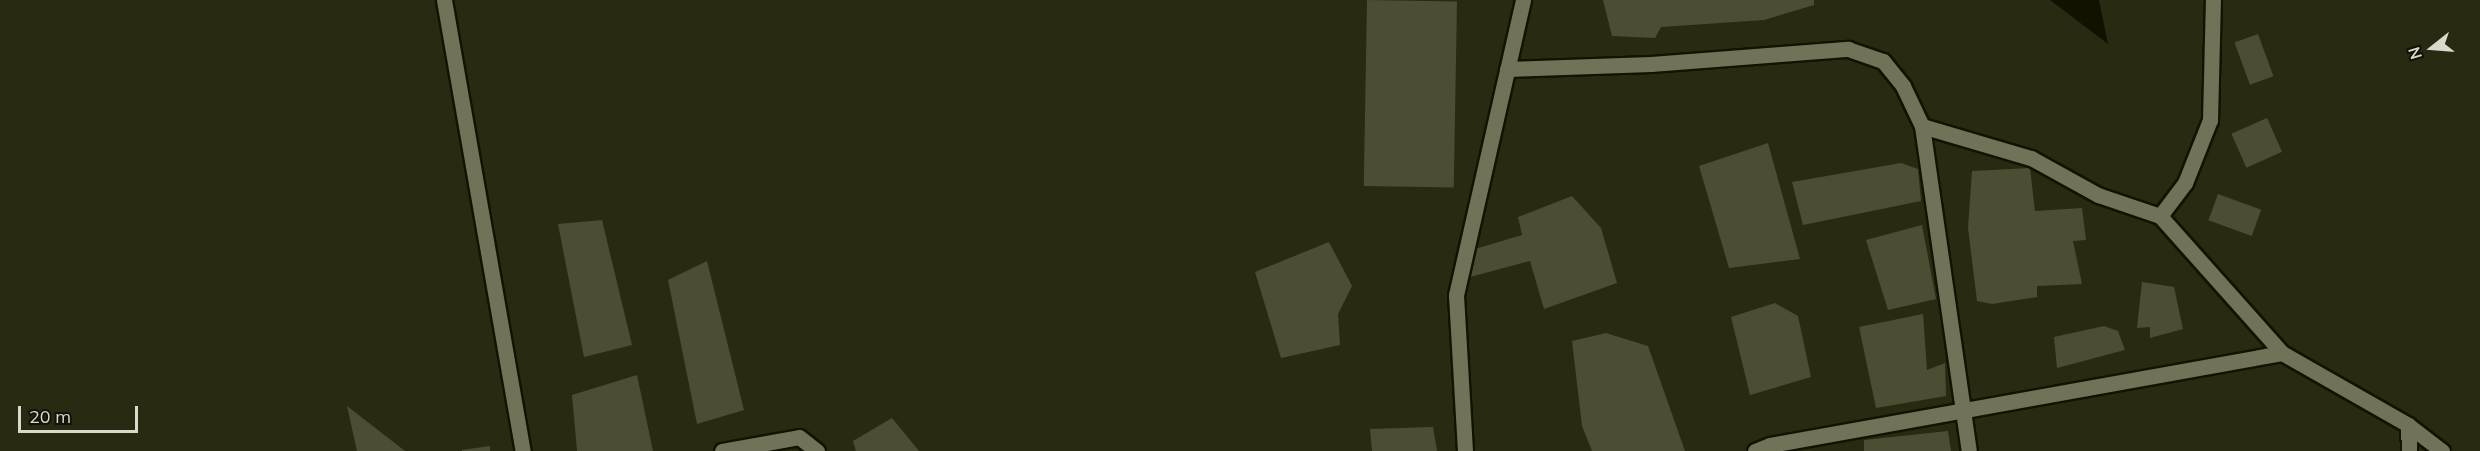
<!DOCTYPE html>
<html>
<head>
<meta charset="utf-8">
<style>
	body { margin:0 }
	#map { position:relative; width:2480px; height:451px; overflow:hidden; background:#2a2a12; font-family:Mulish,sans-serif }
	div>[style] { position:absolute }
	[style*='--x'] { left:calc(var(--x)*1px); top:calc(var(--y)*1px); width:calc(var(--w)*1px); rotate:calc(var(--a)*1deg) }
	.water>* { inset:0; background:#121200 }
	.building>* { inset:0; background:#4d4d34; transform-origin:0 0 }
	.roads { filter:drop-shadow(2px 0 #131300) drop-shadow(-2px 0 #131300) drop-shadow(0 2px #131300) drop-shadow(0 -2px #131300) }
	.street>* { height:15px; margin:-7.5px; padding:0 7.5px; transform-origin:7.5px; border-radius:7.5px; background:#717257 }
	span { translate:-50% -50%; white-space:nowrap; text-align:center; line-height:1.15; -webkit-text-stroke:5px #121208; paint-order:stroke }
	.north { position:absolute; left:2402px; top:18px; width:60px; height:60px; -webkit-text-stroke:4px #121208; paint-order:stroke; rotate:253deg; font-size:16px; font-weight:700; line-height:24px; text-align:center; color:#d9dacb }
	.north::after { content:''; display:block; margin:auto; width:21px; height:27px; background:#d9dacb; clip-path:polygon(50% 0,100% 100%,50% 72%,0 100%) }
	.scale { position:absolute; left:18px; top:406px; width:120px; height:27px; box-sizing:border-box; border:3px solid #d9dacb; border-top:0; padding-left:8px; font-size:18px; line-height:21px; white-space:nowrap; color:#d9dacb; -webkit-text-stroke:4px #121208; paint-order:stroke }
</style>
</head>
<body>
<div id="map">
	<div class="water">
		<div style="clip-path:polygon(2050px 0,2099px 0,2108px 44px)"></div>
	</div>
	<div class="building">
		<div style="left:1367px;top:0;width:90px;height:186px;rotate:1deg"></div>
		<div style="clip-path:polygon(1603px 0,1814px 0,1814px 5px,1764px 20px,1661px 27px,1655px 38px,1612px 36px)"></div>
		<div style="left:2258px;top:34px;width:45px;height:25px;rotate:70deg"></div>
		<div style="left:2267px;top:118px;width:37px;height:39px;rotate:66deg"></div>
		<div style="clip-path:polygon(1768px 143px,1800px 259px,1729px 268px,1699px 166px)"></div>
		<div style="clip-path:polygon(1901px 163px,1918px 169px,1921px 201px,1803px 225px,1792px 182px)"></div>
		<div style="clip-path:polygon(2030px 168px,2035px 211px,2082px 208px,2086px 240px,2073px 241px,2082px 284px,2037px 286px,2037px 297px,1992px 304px,1977px 301px,1968px 228px,1972px 171px)"></div>
		<div style="left:2218px;top:194px;width:46px;height:28px;rotate:20deg"></div>
		<div style="clip-path:polygon(1572px 196px,1601px 228px,1617px 283px,1544px 309px,1530px 261px,1470px 277px,1475px 249px,1522px 235px,1518px 217px)"></div>
		<div style="clip-path:polygon(602px 220px,632px 345px,584px 357px,558px 224px)"></div>
		<div style="clip-path:polygon(1922px 225px,1936px 299px,1888px 310px,1866px 240px)"></div>
		<div style="clip-path:polygon(1329px 242px,1352px 286px,1338px 314px,1340px 345px,1281px 358px,1255px 272px)"></div>
		<div style="clip-path:polygon(707px 261px,744px 410px,697px 424px,668px 280px)"></div>
		<div style="clip-path:polygon(2142px 282px,2174px 287px,2183px 329px,2150px 338px,2150px 327px,2137px 328px)"></div>
		<div style="clip-path:polygon(1775px 303px,1798px 316px,1811px 377px,1750px 395px,1731px 317px)"></div>
		<div style="clip-path:polygon(1923px 314px,1927px 370px,1945px 363px,1946px 396px,1876px 408px,1859px 327px)"></div>
		<div style="clip-path:polygon(2104px 326px,2118px 331px,2125px 350px,2057px 368px,2054px 337px)"></div>
		<div style="clip-path:polygon(1606px 333px,1648px 346px,1685px 451px,1592px 451px,1582px 426px,1572px 341px)"></div>
		<div style="clip-path:polygon(637px 375px,653px 451px,577px 451px,572px 395px)"></div>
		<div style="clip-path:polygon(347px 406px,405px 451px,357px 451px)"></div>
		<div style="clip-path:polygon(892px 418px,919px 451px,856px 451px,853px 441px)"></div>
		<div style="clip-path:polygon(1433px 427px,1437px 451px,1372px 451px,1370px 429px)"></div>
		<div style="clip-path:polygon(1948px 431px,1951px 451px,1864px 451px,1864px 440px)"></div>
		<div style="clip-path:polygon(490px 446px,490px 451px,462px 451px,462px 450px)"></div>
	</div>
	<div class="roads">
		<div class="street">
			<div style="--x:444;--y:0;--w:458;--a:80.1"></div>
			<div style="--x:1507;--y:69;--w:144;--a:-2"></div>
			<div style="--x:1651;--y:64;--w:198;--a:-4.4"></div>
			<div style="--x:1848;--y:49;--w:37;--a:19"></div>
			<div style="--x:1883;--y:61;--w:32;--a:51"></div>
			<div style="--x:1903;--y:86;--w:44;--a:64.6"></div>
			<div style="--x:1922;--y:126;--w:328;--a:81.8"></div>
			<div style="--x:1922;--y:126;--w:114;--a:16.4"></div>
			<div style="--x:2031;--y:158;--w:77;--a:28.9"></div>
			<div style="--x:2098;--y:195;--w:65;--a:18.7"></div>
			<div style="--x:2160;--y:216;--w:183;--a:48.3"></div>
			<div style="--x:2160;--y:216;--w:41;--a:-52.9"></div>
			<div style="--x:2185;--y:183;--w:68;--a:-68.4"></div>
			<div style="--x:2210;--y:120;--w:120;--a:-88.6"></div>
			<div style="--x:2408;--y:425;--w:26;--a:88"></div>
			<div style="--x:722;--y:451;--w:78;--a:-10.3"></div>
			<div style="--x:799;--y:437;--w:23;--a:38"></div>
			<div style="--x:1465;--y:451;--w:156;--a:-93.3"></div>
			<div style="--x:1456;--y:295;--w:303;--a:-77.2"></div>
			<div style="--x:1755;--y:451;--w:16;--a:-22"></div>
			<div style="--x:1770;--y:445;--w:520;--a:-10.19"></div>
			<div style="--x:2282;--y:353;--w:145;--a:29.7"></div>
			<div style="--x:2408;--y:425;--w:43;--a:37.4"></div>
		</div>
	</div>
	<div class="north">N</div>
	<div class="scale">20 m</div>
</div>
</body>
</html>
